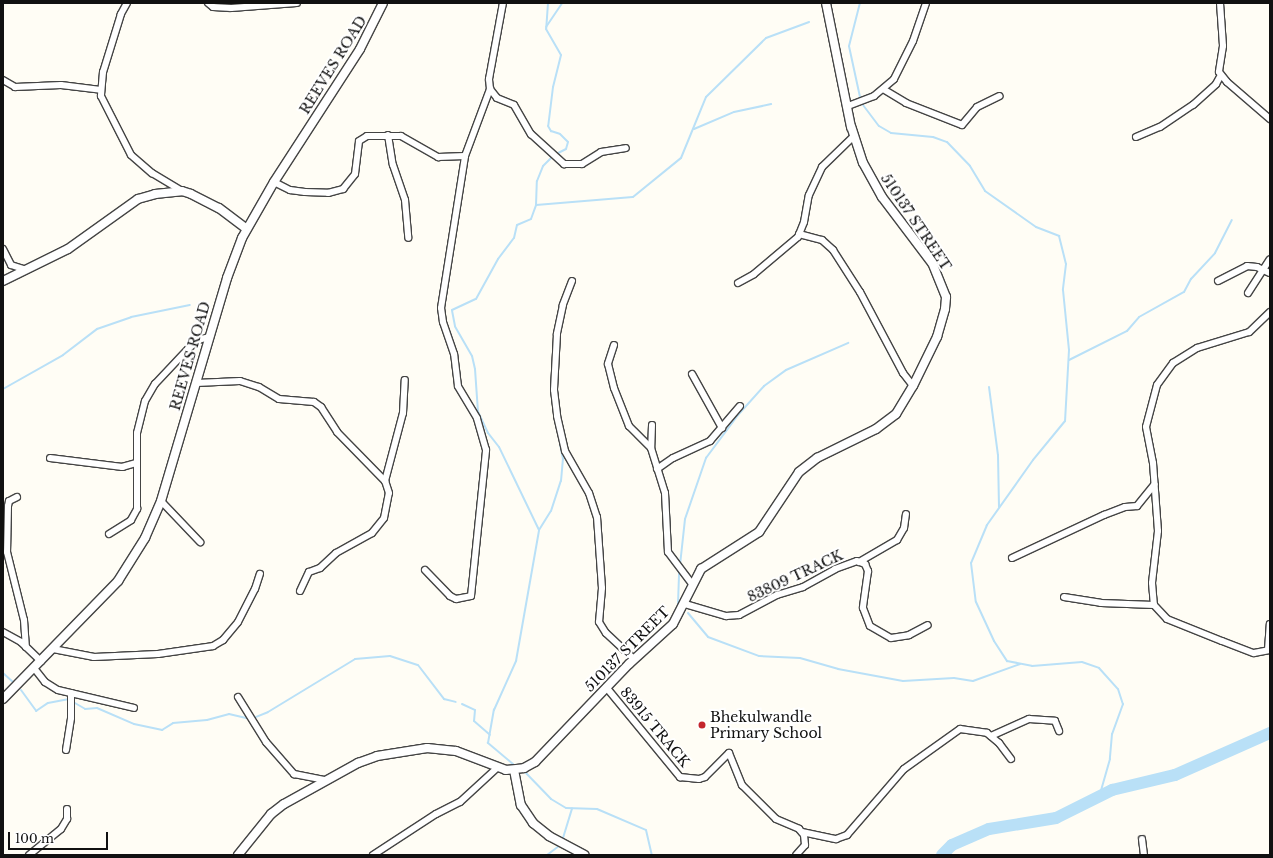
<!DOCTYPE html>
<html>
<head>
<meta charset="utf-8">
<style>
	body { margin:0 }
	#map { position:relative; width:1273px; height:858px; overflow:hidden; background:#fffdf5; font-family:"Libre Baskerville",serif }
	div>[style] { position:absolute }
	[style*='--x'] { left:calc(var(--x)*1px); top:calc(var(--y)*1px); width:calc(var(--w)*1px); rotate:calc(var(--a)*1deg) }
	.stream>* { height:2px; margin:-1px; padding:0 1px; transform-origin:1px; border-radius:1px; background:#b9e0f7 }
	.river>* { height:12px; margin:-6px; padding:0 6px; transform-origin:6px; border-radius:6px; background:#b9e0f7 }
	.roads { filter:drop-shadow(1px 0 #444) drop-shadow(-1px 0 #444) drop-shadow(0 1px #444) drop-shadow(0 -1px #444) }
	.minor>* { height:6px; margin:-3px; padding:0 3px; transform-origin:3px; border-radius:3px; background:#fff }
	.tertiary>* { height:8px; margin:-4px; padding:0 4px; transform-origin:4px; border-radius:4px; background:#fff }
	.dots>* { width:11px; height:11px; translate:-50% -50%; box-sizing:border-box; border:2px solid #fff; border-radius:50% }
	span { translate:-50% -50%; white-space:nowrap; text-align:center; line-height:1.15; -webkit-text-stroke:4px #fff; paint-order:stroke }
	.street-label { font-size:14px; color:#111 }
	.poi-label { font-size:14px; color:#111 }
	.left { translate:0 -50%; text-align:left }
	.frame { position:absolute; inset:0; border:4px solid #111; pointer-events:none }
	.scale { position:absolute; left:8px; top:832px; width:100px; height:18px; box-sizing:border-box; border:2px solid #111; border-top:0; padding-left:5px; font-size:12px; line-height:14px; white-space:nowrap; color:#111; -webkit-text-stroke:3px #fff; paint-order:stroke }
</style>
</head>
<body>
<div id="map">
	<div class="stream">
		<div style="--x:548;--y:3;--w:26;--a:94"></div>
		<div style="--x:546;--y:29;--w:30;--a:60"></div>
		<div style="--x:561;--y:55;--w:33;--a:104"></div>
		<div style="--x:553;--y:87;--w:39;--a:97"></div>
		<div style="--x:548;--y:126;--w:6;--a:59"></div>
		<div style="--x:551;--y:131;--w:9;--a:18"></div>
		<div style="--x:560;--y:134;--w:11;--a:45"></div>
		<div style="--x:568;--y:142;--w:7;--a:106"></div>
		<div style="--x:566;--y:149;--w:11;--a:153"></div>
		<div style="--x:546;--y:27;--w:29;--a:-56"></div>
		<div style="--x:860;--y:97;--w:52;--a:-102.2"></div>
		<div style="--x:849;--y:46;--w:44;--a:-75.7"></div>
		<div style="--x:863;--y:105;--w:26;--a:53"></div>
		<div style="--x:879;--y:126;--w:14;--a:30"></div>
		<div style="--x:891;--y:133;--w:42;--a:5.4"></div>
		<div style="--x:933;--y:137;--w:15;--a:20"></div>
		<div style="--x:947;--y:142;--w:33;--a:46"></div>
		<div style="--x:970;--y:166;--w:29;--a:59"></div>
		<div style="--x:985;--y:191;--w:62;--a:35.2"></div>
		<div style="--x:1036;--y:227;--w:25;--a:21"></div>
		<div style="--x:1059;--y:236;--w:29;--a:76"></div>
		<div style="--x:1066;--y:264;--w:26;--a:97"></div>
		<div style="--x:1063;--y:290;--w:60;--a:84.3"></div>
		<div style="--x:1069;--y:350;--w:71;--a:93.2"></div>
		<div style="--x:1065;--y:421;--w:50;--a:129.4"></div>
		<div style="--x:1033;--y:460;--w:80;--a:125.3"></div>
		<div style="--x:987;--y:525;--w:41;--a:112.8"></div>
		<div style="--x:971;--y:563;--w:39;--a:83"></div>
		<div style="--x:976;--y:602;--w:43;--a:65.2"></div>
		<div style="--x:994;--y:641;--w:24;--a:57"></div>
		<div style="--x:1007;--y:661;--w:25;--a:11"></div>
		<div style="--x:1032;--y:666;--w:50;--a:-4.6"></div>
		<div style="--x:1082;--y:662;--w:18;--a:19"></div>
		<div style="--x:1099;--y:668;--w:28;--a:48"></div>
		<div style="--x:1118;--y:689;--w:16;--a:72"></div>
		<div style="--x:1123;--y:704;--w:32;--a:110"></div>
		<div style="--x:1112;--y:734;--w:25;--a:95"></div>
		<div style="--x:1110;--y:759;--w:40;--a:106"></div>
		<div style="--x:694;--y:129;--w:43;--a:-23"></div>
		<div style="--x:734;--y:112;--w:38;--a:-12"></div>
		<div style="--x:536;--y:205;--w:97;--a:-4.7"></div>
		<div style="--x:633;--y:197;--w:62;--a:-39.1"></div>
		<div style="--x:681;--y:158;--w:66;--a:-67.7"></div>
		<div style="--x:706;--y:97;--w:84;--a:-44.5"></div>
		<div style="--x:766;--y:38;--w:46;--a:-20.4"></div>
		<div style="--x:1069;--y:360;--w:65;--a:-26.6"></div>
		<div style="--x:1127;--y:331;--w:18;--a:-49"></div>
		<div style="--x:1139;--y:317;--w:51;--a:-29.1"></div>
		<div style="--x:1184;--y:292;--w:15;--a:-62"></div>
		<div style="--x:1191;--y:279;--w:35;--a:-47"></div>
		<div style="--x:1215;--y:253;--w:37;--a:-63"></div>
		<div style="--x:989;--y:387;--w:69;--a:82.5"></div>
		<div style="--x:998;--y:455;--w:52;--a:88.9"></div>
		<div style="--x:3;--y:389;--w:69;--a:-29.5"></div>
		<div style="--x:63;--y:355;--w:43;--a:-37.4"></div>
		<div style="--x:97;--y:329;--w:36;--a:-19"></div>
		<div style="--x:131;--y:317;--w:60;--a:-11.5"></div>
		<div style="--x:539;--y:530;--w:92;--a:-115.7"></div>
		<div style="--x:499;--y:447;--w:18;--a:-128"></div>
		<div style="--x:488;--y:433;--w:23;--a:-115"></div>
		<div style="--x:478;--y:412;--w:43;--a:-94"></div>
		<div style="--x:475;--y:369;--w:13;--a:-103"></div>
		<div style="--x:472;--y:356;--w:34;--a:-120"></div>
		<div style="--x:455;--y:326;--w:16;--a:-101"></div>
		<div style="--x:452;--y:310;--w:26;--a:-25"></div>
		<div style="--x:476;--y:299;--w:46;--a:-61.2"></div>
		<div style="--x:498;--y:259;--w:26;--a:-53"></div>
		<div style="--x:514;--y:238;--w:13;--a:-77"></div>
		<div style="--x:517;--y:225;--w:15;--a:-23"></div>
		<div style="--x:531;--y:219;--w:15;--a:-70"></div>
		<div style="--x:536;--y:205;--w:24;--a:-88"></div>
		<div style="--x:537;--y:181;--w:16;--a:-68"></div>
		<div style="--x:543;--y:166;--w:11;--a:-45"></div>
		<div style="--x:680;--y:565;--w:46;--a:-83.8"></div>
		<div style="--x:685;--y:519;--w:65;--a:-71"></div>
		<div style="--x:706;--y:458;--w:54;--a:-53.3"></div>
		<div style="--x:738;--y:415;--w:39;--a:-48"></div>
		<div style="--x:764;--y:386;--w:27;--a:-36"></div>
		<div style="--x:786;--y:370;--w:68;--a:-23.5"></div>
		<div style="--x:678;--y:604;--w:34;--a:-88"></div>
		<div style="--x:688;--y:613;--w:31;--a:50"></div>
		<div style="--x:708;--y:637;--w:54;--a:20.4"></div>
		<div style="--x:759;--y:656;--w:41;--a:2.8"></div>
		<div style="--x:800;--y:658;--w:40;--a:16"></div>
		<div style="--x:838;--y:669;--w:66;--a:10.5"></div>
		<div style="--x:903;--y:681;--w:51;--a:-3.4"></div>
		<div style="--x:954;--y:678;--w:19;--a:9"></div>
		<div style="--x:973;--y:681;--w:50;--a:-19.9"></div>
		<div style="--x:3;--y:673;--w:13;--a:42"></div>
		<div style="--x:21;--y:690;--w:26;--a:54"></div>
		<div style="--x:36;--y:711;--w:14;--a:-34"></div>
		<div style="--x:48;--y:703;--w:20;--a:-11"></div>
		<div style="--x:68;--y:699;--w:20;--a:30"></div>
		<div style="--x:85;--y:709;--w:12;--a:-5"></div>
		<div style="--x:97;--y:708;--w:40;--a:23.4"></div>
		<div style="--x:134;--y:724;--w:29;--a:12"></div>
		<div style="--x:162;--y:730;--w:13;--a:-32"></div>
		<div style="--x:173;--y:723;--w:34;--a:-5"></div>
		<div style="--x:207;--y:720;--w:23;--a:-15"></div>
		<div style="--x:229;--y:714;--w:23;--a:13"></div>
		<div style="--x:251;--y:719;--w:18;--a:-22"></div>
		<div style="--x:268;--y:712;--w:102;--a:-31.3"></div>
		<div style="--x:355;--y:659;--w:35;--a:-5"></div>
		<div style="--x:390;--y:656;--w:29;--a:18"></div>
		<div style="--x:418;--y:665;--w:43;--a:52.6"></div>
		<div style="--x:444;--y:699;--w:12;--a:14"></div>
		<div style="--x:462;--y:704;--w:14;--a:25"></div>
		<div style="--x:475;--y:710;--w:11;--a:95"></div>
		<div style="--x:474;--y:721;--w:21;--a:41"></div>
		<div style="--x:513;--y:764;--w:33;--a:-140"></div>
		<div style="--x:488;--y:743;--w:34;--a:-80"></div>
		<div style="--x:494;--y:710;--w:54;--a:-65.8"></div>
		<div style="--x:516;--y:661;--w:133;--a:-80"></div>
		<div style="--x:539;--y:530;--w:22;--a:-58"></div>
		<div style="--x:551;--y:511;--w:32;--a:-72"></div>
		<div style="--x:561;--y:481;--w:22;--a:-85"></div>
		<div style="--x:563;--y:459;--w:16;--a:-101"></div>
		<div style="--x:524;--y:771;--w:39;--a:46"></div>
		<div style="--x:551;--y:799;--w:17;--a:31"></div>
		<div style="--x:566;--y:808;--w:31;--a:2"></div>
		<div style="--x:597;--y:809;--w:53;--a:23.2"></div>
		<div style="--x:646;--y:830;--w:26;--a:77"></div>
		<div style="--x:563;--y:838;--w:31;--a:-73"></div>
		<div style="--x:547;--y:855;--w:15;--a:-37"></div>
	</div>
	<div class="river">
		<div style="--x:942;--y:855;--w:14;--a:-45"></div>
		<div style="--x:952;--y:845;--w:40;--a:-23.4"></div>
		<div style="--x:989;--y:829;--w:68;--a:-9.3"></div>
		<div style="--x:1056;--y:818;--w:63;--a:-26.6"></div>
		<div style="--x:1112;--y:790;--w:65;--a:-13.4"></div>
		<div style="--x:1175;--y:775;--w:104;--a:-23.9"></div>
	</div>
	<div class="roads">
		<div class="minor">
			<div style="--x:127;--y:3;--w:13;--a:119"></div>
			<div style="--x:121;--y:14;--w:61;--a:107.2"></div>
			<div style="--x:103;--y:72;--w:24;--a:95"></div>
			<div style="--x:101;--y:96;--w:66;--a:63"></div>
			<div style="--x:131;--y:155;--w:28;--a:41"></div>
			<div style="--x:152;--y:173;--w:35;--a:31"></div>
			<div style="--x:208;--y:3;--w:6;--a:39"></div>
			<div style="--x:213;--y:7;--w:18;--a:3"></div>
			<div style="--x:231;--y:8;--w:66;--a:-4.3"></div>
			<div style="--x:1220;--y:3;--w:43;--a:86"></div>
			<div style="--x:1223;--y:46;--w:26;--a:99"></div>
			<div style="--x:1219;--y:72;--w:13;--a:51"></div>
			<div style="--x:1227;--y:82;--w:57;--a:40.7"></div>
			<div style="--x:3;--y:80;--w:14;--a:30"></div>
			<div style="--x:15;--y:87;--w:46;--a:-2.5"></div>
			<div style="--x:61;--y:85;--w:38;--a:7"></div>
			<div style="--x:490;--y:89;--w:11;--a:52"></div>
			<div style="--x:497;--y:98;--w:18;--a:22"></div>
			<div style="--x:514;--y:105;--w:34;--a:60"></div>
			<div style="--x:531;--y:134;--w:45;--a:42.3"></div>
			<div style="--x:564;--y:164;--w:18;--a:0"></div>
			<div style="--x:582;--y:164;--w:22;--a:-32"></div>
			<div style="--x:601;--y:152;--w:25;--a:-9"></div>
			<div style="--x:883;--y:89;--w:27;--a:31"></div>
			<div style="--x:906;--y:103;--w:60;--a:21.4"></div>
			<div style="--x:962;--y:125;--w:23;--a:-50"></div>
			<div style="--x:977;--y:107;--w:25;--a:-26"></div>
			<div style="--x:848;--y:106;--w:28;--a:-21"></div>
			<div style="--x:874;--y:96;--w:26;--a:-40"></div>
			<div style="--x:894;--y:79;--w:42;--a:-63.4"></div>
			<div style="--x:913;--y:41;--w:40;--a:-71.1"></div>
			<div style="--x:388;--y:135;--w:30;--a:81"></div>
			<div style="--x:393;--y:165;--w:37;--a:71"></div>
			<div style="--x:405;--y:200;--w:38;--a:85"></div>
			<div style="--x:1136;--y:137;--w:26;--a:-23"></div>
			<div style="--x:1160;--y:127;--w:40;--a:-34"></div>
			<div style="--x:1193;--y:105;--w:31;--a:-42"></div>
			<div style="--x:1216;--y:84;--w:10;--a:-61"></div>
			<div style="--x:274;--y:182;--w:18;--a:27"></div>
			<div style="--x:290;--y:190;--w:15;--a:8"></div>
			<div style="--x:305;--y:192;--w:23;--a:2"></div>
			<div style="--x:328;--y:193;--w:16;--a:-15"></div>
			<div style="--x:343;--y:189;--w:19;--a:-51"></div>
			<div style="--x:355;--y:174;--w:33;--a:-83"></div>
			<div style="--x:359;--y:141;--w:9;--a:-32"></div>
			<div style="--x:367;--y:136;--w:34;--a:0"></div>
			<div style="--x:401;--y:136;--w:43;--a:29.6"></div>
			<div style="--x:438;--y:157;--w:27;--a:-2"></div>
			<div style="--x:799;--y:234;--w:24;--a:15"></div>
			<div style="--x:822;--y:240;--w:15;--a:42"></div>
			<div style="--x:833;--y:250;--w:50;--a:57.3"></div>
			<div style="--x:860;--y:292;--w:92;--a:62"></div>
			<div style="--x:903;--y:373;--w:16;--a:52"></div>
			<div style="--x:3;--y:249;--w:18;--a:63"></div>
			<div style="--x:11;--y:265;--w:16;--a:18"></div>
			<div style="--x:572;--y:281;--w:26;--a:111"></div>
			<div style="--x:563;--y:305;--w:30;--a:102"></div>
			<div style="--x:557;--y:334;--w:56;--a:93.1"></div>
			<div style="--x:554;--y:390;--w:26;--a:83"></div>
			<div style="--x:557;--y:416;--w:36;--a:77"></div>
			<div style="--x:565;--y:451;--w:48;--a:60.3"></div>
			<div style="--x:589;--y:493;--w:25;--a:72"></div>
			<div style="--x:597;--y:517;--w:71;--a:86"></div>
			<div style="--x:602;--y:588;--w:34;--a:95"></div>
			<div style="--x:599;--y:622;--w:13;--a:58"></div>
			<div style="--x:606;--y:633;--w:38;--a:43"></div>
			<div style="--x:1218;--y:281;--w:33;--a:-27"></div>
			<div style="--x:1247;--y:266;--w:10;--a:6"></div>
			<div style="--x:1257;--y:267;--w:14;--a:25"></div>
			<div style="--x:738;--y:283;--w:18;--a:-29"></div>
			<div style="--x:754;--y:274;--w:57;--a:-40.1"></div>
			<div style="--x:798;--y:237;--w:16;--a:-68"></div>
			<div style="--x:804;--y:222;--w:27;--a:-80"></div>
			<div style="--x:809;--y:195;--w:31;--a:-65"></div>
			<div style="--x:822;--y:167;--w:45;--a:-44.1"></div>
			<div style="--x:1248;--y:293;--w:40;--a:-57.1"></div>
			<div style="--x:1270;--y:312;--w:29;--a:136"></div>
			<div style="--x:1249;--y:332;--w:54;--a:162.9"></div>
			<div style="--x:1197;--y:348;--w:28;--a:148"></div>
			<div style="--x:1173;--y:363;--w:27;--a:126"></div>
			<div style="--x:1157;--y:385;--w:43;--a:104.7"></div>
			<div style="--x:1146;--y:427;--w:37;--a:79"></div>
			<div style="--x:1153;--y:463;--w:68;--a:85.8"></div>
			<div style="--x:1158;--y:531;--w:52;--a:96.6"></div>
			<div style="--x:1152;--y:583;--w:22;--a:85"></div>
			<div style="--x:1154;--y:605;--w:19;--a:47"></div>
			<div style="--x:1167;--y:619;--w:59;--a:21.8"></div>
			<div style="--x:1222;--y:641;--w:34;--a:21"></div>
			<div style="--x:1254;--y:653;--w:16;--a:-11"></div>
			<div style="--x:614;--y:345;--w:20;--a:108"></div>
			<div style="--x:608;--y:364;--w:25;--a:76"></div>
			<div style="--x:614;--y:388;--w:41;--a:68.5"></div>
			<div style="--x:629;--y:426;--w:31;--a:45"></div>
			<div style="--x:692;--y:374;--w:62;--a:60.9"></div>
			<div style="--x:196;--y:383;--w:44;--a:-2.6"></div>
			<div style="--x:240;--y:381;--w:20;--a:18"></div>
			<div style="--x:259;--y:387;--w:23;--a:31"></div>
			<div style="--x:279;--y:399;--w:35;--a:5"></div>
			<div style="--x:314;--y:402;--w:9;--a:36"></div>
			<div style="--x:321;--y:407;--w:30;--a:57"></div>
			<div style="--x:337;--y:432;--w:69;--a:45.6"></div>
			<div style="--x:652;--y:425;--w:23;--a:92"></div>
			<div style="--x:651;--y:448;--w:47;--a:72.7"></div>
			<div style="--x:665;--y:493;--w:59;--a:87.1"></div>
			<div style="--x:668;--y:552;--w:40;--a:53"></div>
			<div style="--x:50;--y:458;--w:73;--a:7.1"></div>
			<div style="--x:122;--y:467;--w:15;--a:-16"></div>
			<div style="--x:657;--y:469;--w:19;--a:-35"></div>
			<div style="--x:673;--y:458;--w:41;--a:-24.7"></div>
			<div style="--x:710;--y:441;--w:46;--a:-49.4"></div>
			<div style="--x:17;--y:497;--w:9;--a:153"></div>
			<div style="--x:9;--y:501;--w:5;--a:101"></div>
			<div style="--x:8;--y:506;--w:46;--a:91.2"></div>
			<div style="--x:7;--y:552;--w:70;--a:76"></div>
			<div style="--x:24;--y:620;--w:27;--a:86"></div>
			<div style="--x:161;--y:501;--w:57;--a:46.4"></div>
			<div style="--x:109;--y:534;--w:26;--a:-32"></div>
			<div style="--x:131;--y:520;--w:13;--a:-61"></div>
			<div style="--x:137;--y:509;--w:76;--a:-90"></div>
			<div style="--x:137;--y:433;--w:33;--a:-76"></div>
			<div style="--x:145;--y:401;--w:20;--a:-60"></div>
			<div style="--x:155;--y:384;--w:48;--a:-46.7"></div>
			<div style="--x:188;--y:349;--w:13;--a:-42"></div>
			<div style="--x:198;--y:340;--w:11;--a:-15"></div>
			<div style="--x:1012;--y:558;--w:102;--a:-25.1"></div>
			<div style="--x:1104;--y:515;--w:22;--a:-21"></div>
			<div style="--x:1125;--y:507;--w:12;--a:-5"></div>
			<div style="--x:1137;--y:506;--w:28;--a:-51"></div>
			<div style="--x:859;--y:562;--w:44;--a:-30.1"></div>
			<div style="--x:897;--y:540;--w:14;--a:-60"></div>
			<div style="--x:904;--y:528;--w:14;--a:-82"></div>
			<div style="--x:425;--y:570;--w:36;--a:46"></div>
			<div style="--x:450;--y:596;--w:7;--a:27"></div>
			<div style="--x:456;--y:599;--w:15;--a:-11"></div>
			<div style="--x:471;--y:596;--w:147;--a:-84.1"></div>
			<div style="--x:486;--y:450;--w:33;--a:-106"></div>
			<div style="--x:477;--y:418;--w:37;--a:-121"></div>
			<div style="--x:458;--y:386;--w:32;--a:-97"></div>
			<div style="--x:454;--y:354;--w:34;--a:-109"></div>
			<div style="--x:443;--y:322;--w:14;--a:-98"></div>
			<div style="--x:441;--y:308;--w:154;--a:-81"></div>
			<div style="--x:465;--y:156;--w:72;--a:-69.5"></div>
			<div style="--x:490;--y:89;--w:10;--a:-96"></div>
			<div style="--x:489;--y:79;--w:77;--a:-79.6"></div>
			<div style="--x:300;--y:591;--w:21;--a:-65"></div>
			<div style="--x:309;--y:572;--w:12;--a:-20"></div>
			<div style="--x:320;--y:568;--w:22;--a:-43"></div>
			<div style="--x:336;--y:553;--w:41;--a:-29.1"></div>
			<div style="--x:372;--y:533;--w:19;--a:-51"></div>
			<div style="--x:384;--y:518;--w:25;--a:-79"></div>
			<div style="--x:389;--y:493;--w:13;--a:-108"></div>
			<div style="--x:385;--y:481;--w:70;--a:-75.2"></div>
			<div style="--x:403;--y:413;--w:33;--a:-87"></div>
			<div style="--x:1064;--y:597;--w:37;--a:9"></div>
			<div style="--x:1101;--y:603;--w:53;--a:2.2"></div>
			<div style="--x:685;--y:604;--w:43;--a:16.3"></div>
			<div style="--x:726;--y:616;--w:13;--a:-4"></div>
			<div style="--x:739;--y:615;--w:43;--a:-27.8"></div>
			<div style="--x:777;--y:595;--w:27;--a:-17"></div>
			<div style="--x:803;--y:587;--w:37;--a:-29"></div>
			<div style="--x:835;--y:569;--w:23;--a:-20"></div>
			<div style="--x:857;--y:561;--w:9;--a:21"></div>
			<div style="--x:865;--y:564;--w:8;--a:67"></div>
			<div style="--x:868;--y:571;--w:37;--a:98"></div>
			<div style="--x:863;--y:608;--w:19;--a:69"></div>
			<div style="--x:870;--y:626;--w:24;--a:30"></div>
			<div style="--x:891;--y:638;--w:18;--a:-9"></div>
			<div style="--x:909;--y:635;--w:21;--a:-28"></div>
			<div style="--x:3;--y:632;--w:21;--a:29"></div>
			<div style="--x:21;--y:642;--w:28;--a:44"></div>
			<div style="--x:53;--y:649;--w:42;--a:11"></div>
			<div style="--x:94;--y:657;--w:64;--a:-2.7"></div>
			<div style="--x:158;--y:654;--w:56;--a:-8.3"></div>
			<div style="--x:213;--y:646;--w:12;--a:-31"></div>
			<div style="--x:223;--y:640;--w:23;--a:-50"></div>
			<div style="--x:238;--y:622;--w:37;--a:-63"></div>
			<div style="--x:255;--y:589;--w:16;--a:-72"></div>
			<div style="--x:1268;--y:650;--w:26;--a:-86"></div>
			<div style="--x:34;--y:668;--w:18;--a:52"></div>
			<div style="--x:45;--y:682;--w:15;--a:32"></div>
			<div style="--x:58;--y:690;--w:78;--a:13.3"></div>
			<div style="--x:606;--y:687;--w:117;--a:50.6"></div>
			<div style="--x:680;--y:777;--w:19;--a:6"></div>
			<div style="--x:699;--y:779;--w:6;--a:-18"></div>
			<div style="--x:705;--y:777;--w:34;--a:-45"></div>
			<div style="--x:729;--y:753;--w:35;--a:68"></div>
			<div style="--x:742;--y:785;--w:48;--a:45"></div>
			<div style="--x:776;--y:819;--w:25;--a:23"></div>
			<div style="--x:799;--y:829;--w:8;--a:50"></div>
			<div style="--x:804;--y:835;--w:10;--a:84"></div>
			<div style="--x:805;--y:845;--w:13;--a:132"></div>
			<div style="--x:238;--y:697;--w:53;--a:58.1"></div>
			<div style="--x:266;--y:742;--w:43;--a:48.8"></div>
			<div style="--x:294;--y:774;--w:32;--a:11"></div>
			<div style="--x:991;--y:736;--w:42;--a:-24.1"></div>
			<div style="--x:1029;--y:719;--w:26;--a:4"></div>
			<div style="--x:1055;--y:721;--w:11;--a:68"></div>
			<div style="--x:66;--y:750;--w:32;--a:-81"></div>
			<div style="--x:71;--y:718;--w:25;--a:-90"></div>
			<div style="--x:802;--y:832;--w:35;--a:12"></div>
			<div style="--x:836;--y:839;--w:12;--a:-20"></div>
			<div style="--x:847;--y:835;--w:87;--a:-49.2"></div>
			<div style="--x:904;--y:769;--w:69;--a:-35.5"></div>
			<div style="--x:960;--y:729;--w:27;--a:8"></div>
			<div style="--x:987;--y:733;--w:16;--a:40"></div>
			<div style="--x:999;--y:743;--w:20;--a:53"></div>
			<div style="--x:1142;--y:839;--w:16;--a:83"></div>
			<div style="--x:29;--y:855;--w:41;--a:-39.1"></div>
			<div style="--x:61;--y:829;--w:12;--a:-59"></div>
			<div style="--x:67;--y:819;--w:10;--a:-90"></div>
			<div style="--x:373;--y:855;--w:75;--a:-33.1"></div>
			<div style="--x:436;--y:814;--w:27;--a:-27"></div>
			<div style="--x:460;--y:802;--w:50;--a:-42.6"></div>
		</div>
		<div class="tertiary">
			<div style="--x:3;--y:281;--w:72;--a:-26.2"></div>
			<div style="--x:68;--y:249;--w:86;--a:-35.5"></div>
			<div style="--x:138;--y:199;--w:18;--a:-16"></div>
			<div style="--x:155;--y:194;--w:27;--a:-6"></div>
			<div style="--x:182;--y:191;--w:9;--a:18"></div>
			<div style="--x:191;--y:194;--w:31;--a:27"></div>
			<div style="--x:219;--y:208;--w:34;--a:37"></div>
			<div style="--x:3;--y:699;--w:165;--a:-45.7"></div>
			<div style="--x:118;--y:581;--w:51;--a:-57.9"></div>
			<div style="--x:145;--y:538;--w:40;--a:-66.6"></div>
			<div style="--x:161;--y:501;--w:233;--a:-73.5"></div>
			<div style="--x:227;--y:278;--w:43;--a:-69.4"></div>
			<div style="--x:242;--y:238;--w:64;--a:-60.3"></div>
			<div style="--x:274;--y:182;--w:158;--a:-57.1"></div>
			<div style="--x:360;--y:49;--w:51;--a:-63.4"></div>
			<div style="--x:514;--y:770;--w:36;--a:79"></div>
			<div style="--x:521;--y:805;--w:22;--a:56"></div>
			<div style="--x:533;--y:823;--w:21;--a:39"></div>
			<div style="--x:549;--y:836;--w:40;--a:28"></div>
			<div style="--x:238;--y:855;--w:53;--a:-51.2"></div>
			<div style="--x:271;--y:814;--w:16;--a:-38"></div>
			<div style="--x:284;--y:804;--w:85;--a:-29"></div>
			<div style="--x:358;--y:763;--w:20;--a:-20"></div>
			<div style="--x:377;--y:756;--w:51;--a:-9.1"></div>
			<div style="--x:427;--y:748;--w:29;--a:6"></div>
			<div style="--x:456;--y:751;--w:53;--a:20.8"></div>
			<div style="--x:506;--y:770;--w:18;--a:-6"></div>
			<div style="--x:524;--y:768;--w:13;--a:-29"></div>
			<div style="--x:535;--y:762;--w:136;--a:-46.2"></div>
			<div style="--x:629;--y:664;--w:59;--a:-42.3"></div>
			<div style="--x:673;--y:624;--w:62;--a:-63"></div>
			<div style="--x:701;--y:569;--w:69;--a:-32.5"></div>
			<div style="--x:759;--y:532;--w:72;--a:-56.3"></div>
			<div style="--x:799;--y:472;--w:23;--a:-38"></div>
			<div style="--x:817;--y:458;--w:66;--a:-26.2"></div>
			<div style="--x:876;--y:429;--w:25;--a:-37"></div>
			<div style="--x:896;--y:414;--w:33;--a:-59"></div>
			<div style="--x:913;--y:386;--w:55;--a:-63.9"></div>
			<div style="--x:937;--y:337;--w:29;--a:-74"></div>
			<div style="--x:945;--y:309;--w:12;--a:-85"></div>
			<div style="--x:946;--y:297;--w:37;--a:-112"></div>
			<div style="--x:932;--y:263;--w:83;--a:-127.1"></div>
			<div style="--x:882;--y:197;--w:39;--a:-119"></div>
			<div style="--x:863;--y:163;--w:38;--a:-108"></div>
			<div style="--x:851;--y:127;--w:126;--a:-101.4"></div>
		</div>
	</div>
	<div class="dots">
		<div style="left:702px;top:725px;background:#c4262e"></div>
	</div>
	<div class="street-label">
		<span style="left:333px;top:65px;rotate:-58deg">REEVES ROAD</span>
		<span style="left:916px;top:222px;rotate:56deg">510137 STREET</span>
		<span style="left:190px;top:356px;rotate:-74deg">REEVES ROAD</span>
		<span style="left:795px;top:576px;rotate:-25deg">83809 TRACK</span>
		<span style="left:627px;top:649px;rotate:-45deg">510137 STREET</span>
		<span style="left:655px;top:727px;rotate:50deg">83915 TRACK</span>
	</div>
	<div class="poi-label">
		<span class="left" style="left:710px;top:725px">Bhekulwandle<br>Primary School</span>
	</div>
	<div class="frame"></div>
	<div class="scale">100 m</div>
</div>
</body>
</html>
